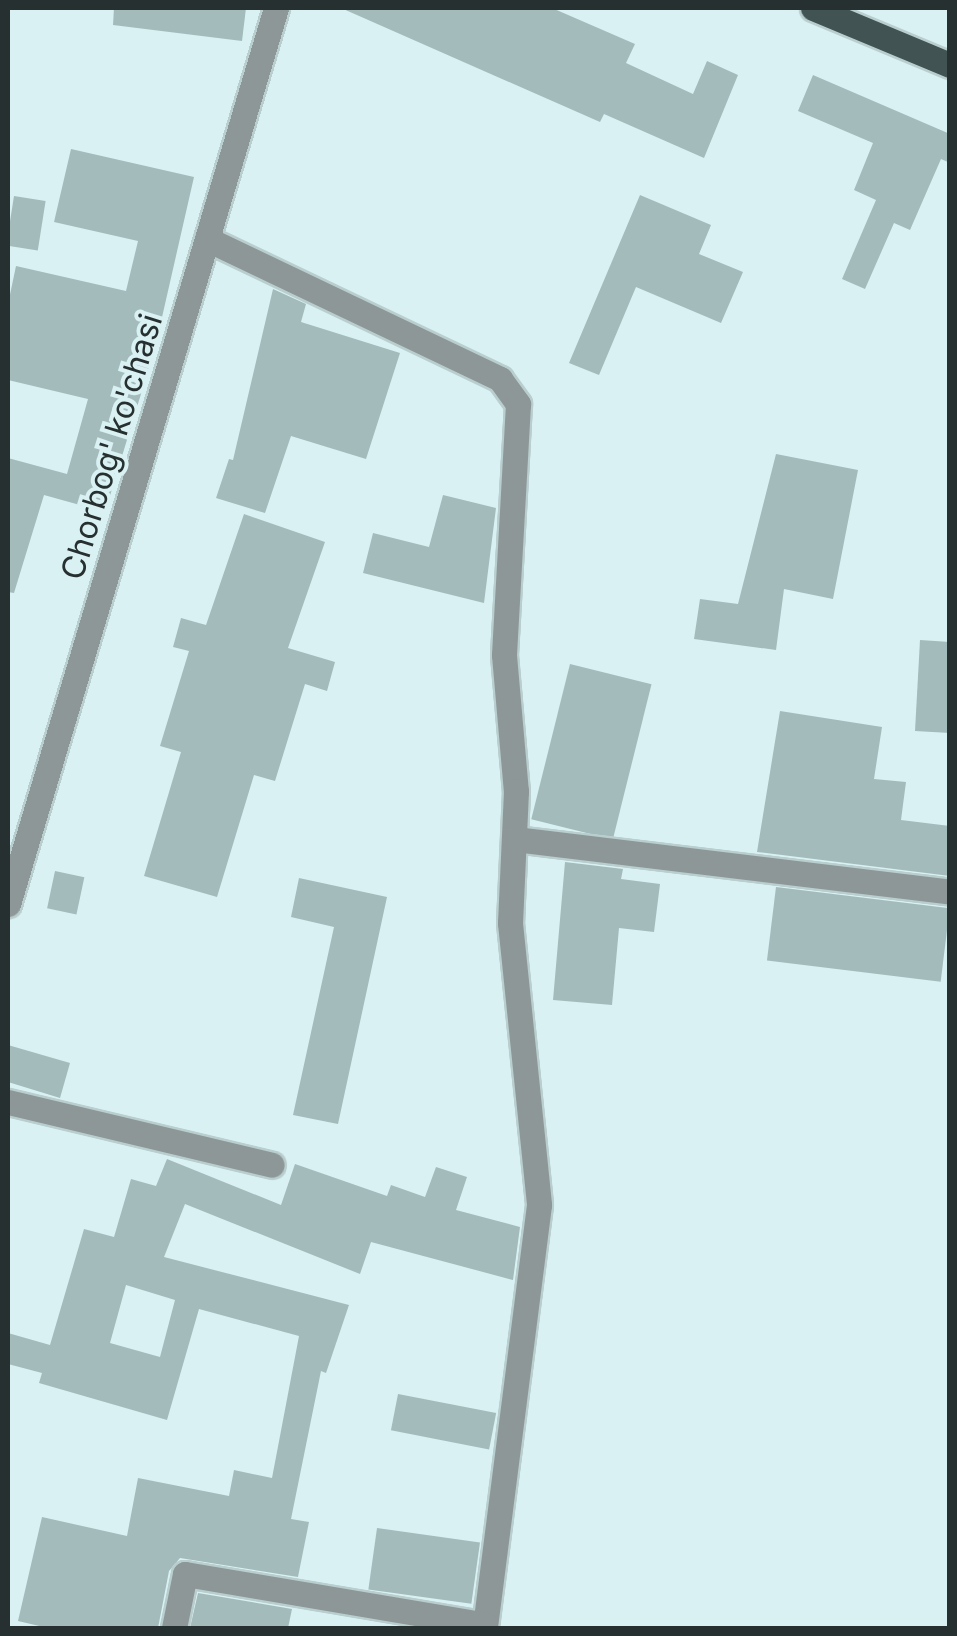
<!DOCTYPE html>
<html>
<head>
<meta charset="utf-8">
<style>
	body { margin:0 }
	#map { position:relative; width:957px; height:1636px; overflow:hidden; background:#d9f1f2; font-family:Inter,sans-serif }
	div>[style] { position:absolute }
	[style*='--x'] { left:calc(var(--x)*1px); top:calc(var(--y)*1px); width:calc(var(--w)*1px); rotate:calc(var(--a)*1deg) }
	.building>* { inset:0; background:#a4bbbc; transform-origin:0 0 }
	.roads { filter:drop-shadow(2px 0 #b9cecf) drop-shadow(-2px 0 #b9cecf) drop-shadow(0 2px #b9cecf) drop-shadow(0 -2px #b9cecf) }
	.minor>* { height:25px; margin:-12.5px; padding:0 12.5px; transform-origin:12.5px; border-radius:12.5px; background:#8d9797 }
	.major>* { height:25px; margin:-12.5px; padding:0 12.5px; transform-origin:12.5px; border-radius:12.5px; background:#415353 }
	span { translate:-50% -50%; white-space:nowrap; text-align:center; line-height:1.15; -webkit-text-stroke:8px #d9f1f2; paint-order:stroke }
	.street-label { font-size:32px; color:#263030 }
	.frame { position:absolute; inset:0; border:10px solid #263030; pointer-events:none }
</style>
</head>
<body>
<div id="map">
	<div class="building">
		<div style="clip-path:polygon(114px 8px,246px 8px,242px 41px,113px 25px)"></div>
		<div style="clip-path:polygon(341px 8px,552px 8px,635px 44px,626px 63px,693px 94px,707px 61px,738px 75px,704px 158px,604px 114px,600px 122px)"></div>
		<div style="clip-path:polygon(813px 75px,950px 134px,950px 163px,941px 159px,910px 230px,894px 223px,865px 289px,842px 279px,876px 200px,854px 190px,873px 143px,798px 111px)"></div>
		<div style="clip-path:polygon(71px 149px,194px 177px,155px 348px,105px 512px,44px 495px,14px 593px,8px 592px,8px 458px,67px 474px,88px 399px,8px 380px,8px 304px,16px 266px,126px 291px,138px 241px,54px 222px)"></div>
		<div style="clip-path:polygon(640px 195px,711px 225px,699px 254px,743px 272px,721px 323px,636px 287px,599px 375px,569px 363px)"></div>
		<div style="left:14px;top:196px;width:32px;height:50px;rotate:9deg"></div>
		<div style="clip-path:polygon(273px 289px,306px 304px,301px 322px,400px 353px,366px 459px,291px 436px,265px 513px,216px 498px,229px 459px,233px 460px)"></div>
		<div style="clip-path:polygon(776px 454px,858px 470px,833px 599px,784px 589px,776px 650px,694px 639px,700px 599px,738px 604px)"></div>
		<div style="clip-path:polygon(443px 495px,496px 508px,484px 603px,363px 573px,373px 533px,429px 547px)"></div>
		<div style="clip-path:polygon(244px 514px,325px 542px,288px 648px,335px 662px,327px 691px,305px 684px,275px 781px,254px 775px,217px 897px,144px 876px,181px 752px,160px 746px,189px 651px,173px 647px,181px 618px,206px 625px)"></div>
		<div style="clip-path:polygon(920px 640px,950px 642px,950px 733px,915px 731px)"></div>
		<div style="left:570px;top:664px;width:84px;height:160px;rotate:14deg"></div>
		<div style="clip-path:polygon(780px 711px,882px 727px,874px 779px,906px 782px,901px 820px,950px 826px,950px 876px,757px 852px)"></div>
		<div style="clip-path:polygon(565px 862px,623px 869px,621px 879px,660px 884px,654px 932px,619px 928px,612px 1005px,553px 1000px)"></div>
		<div style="left:55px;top:871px;width:30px;height:38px;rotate:12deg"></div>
		<div style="clip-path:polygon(299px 878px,387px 897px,338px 1124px,293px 1115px,334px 927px,291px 917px)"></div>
		<div style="left:776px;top:887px;width:175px;height:74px;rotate:7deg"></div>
		<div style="clip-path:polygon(8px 1045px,70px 1063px,60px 1098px,8px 1082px)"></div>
		<div style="clip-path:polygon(evenodd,167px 1159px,281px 1205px,295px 1164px,387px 1196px,391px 1185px,425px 1197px,436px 1167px,467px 1177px,456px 1210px,520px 1227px,513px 1280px,371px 1242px,360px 1274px,185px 1204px,164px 1257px,349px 1305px,326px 1373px,321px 1371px,291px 1519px,309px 1522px,298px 1577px,180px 1558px,169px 1571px,158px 1628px,48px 1628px,18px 1621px,42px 1517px,127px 1536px,138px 1478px,229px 1496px,234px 1470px,272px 1478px,299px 1336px,199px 1309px,167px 1420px,39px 1383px,42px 1373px,8px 1364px,8px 1333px,50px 1345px,84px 1229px,114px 1237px,131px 1179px,156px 1186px,167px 1159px,126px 1285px,175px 1300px,160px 1357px,110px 1343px,126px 1285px)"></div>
		<div style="left:398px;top:1394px;width:100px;height:37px;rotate:11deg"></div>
		<div style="left:377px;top:1528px;width:104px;height:62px;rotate:8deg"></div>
		<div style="clip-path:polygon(198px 1593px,292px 1609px,288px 1628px,190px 1628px)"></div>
	</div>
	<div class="roads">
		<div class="minor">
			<div style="--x:207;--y:239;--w:325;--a:25.5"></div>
			<div style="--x:500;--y:379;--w:31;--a:54"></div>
			<div style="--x:518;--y:404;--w:251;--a:93.2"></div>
			<div style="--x:504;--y:655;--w:137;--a:85"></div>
			<div style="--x:516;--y:791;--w:132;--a:92.6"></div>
			<div style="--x:510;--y:923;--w:283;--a:84.1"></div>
			<div style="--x:539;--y:1205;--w:426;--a:97.3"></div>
			<div style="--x:515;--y:839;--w:438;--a:6.9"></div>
			<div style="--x:8;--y:904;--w:935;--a:-73.35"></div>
			<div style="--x:8;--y:1102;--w:271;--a:13.4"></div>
			<div style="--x:174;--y:1628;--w:55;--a:-78.5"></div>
			<div style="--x:185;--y:1574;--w:304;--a:9.6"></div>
		</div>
		<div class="major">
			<div style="--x:813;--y:8;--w:148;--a:22.6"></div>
		</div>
	</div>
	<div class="street-label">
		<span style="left:112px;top:447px;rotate:-73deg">Сhorbog' ko'chasi</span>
	</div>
	<div class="frame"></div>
</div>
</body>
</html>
